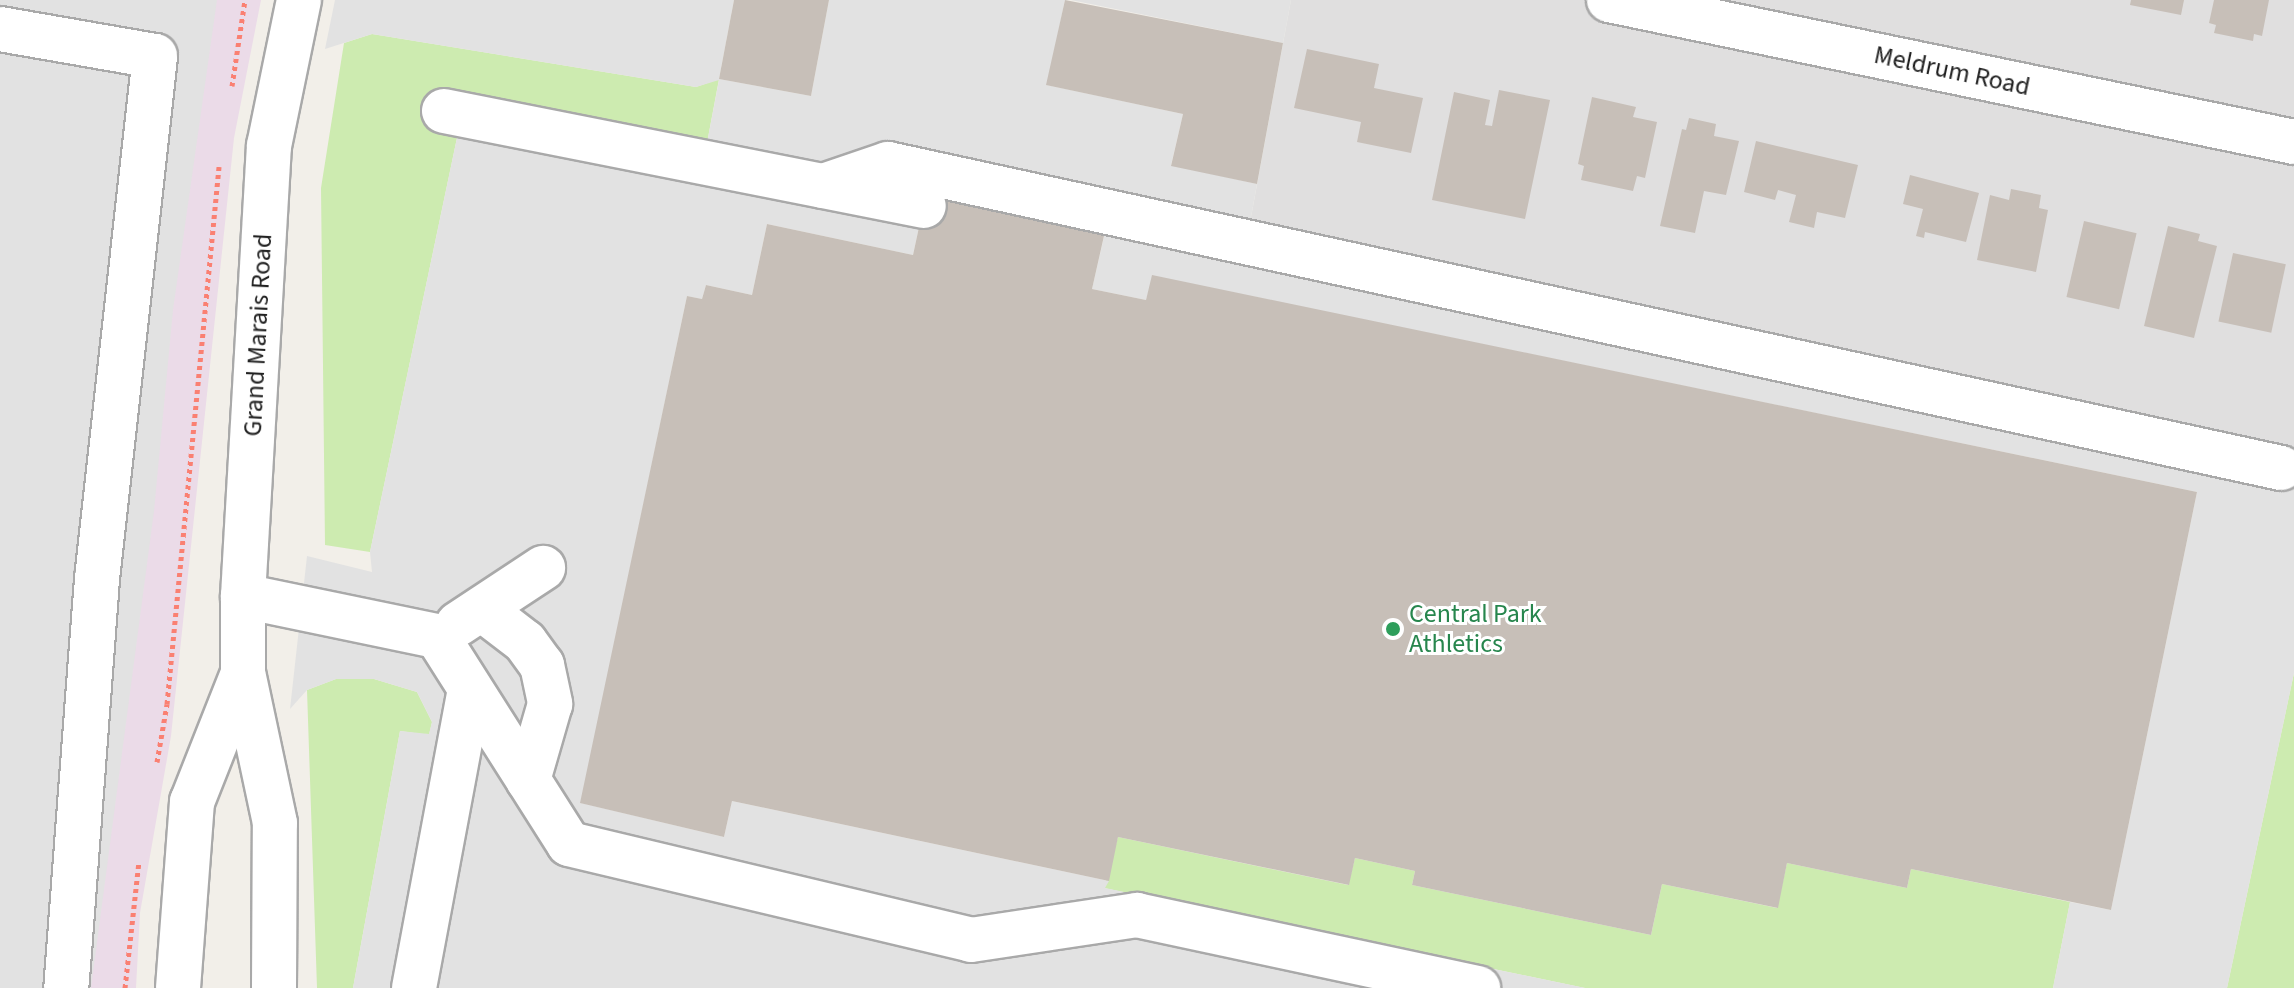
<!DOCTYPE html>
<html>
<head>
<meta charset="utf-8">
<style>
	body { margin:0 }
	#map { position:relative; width:2294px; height:988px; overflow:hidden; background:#f2efe9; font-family:"Source Sans 3",sans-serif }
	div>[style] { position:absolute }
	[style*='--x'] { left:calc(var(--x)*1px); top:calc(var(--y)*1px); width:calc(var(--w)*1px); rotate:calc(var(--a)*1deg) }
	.residential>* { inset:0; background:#e0dfdf }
	.industrial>* { inset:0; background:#ebdbe8 }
	.grass>* { inset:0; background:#cdebb0 }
	.parking>* { inset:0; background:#e2e2e2 }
	.building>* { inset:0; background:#c7bfb8; transform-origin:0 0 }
	.path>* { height:5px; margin-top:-2.5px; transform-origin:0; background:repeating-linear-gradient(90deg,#fa8072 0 4px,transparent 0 8px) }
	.roads { filter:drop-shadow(2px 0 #a9a9a9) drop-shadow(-2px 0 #a9a9a9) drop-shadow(0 2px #a9a9a9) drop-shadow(0 -2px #a9a9a9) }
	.minor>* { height:44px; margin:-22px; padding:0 22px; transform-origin:22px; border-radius:22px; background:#fff }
	.dots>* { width:22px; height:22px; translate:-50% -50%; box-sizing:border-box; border:4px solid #fff; border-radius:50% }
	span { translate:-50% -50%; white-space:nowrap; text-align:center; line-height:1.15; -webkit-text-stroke:6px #fff; paint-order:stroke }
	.street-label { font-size:26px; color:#222 }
	.leisure-label { font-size:26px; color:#27864d }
	.left { translate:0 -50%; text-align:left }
</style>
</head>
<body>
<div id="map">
	<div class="residential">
		<div style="clip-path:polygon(1291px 0,2294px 0,2294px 450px,1249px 228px)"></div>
	</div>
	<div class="industrial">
		<div style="clip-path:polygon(0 0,261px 0,234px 138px,171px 736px,140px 913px,136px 988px,0 988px)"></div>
	</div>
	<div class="grass">
		<div style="clip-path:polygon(372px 34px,696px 87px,719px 79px,707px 143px,458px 133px,370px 552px,325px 545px,321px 188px,344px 43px)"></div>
		<div style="clip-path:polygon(2294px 673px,2294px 988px,2227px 988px)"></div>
		<div style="clip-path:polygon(336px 679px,374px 679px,417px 692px,432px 722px,429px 735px,400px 731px,353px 988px,317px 988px,307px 690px)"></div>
		<div style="clip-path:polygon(1118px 837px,1348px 885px,1355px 858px,1415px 871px,1412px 885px,1651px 935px,1662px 884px,1777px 908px,1787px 863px,1907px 888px,1911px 869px,2070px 902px,2053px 988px,1585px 988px,1104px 888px)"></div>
	</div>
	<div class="parking">
		<div style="clip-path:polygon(0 0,217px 0,173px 310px,154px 511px,91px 988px,0 988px)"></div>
		<div style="clip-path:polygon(335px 0,734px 0,719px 79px,811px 96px,829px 0,1065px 0,1047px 85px,1183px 114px,1171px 165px,1257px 184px,1249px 228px,2294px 450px,2294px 673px,2227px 988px,2053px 988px,2070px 902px,2111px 910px,2197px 492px,1153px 276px,1146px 300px,1092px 289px,1106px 228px,927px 190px,913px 255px,767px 224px,752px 295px,706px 285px,702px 299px,687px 296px,581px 803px,724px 837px,732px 801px,1109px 881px,1105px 888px,1585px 988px,353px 988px,400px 731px,429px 734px,432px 722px,417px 692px,374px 679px,336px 679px,307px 690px,290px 709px,307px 556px,372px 572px,370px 552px,458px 133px,430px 126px,439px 88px,707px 143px,719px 80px,696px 87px,372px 34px,325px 49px)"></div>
		<div style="clip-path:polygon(1071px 0,1291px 0,1283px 43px)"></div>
	</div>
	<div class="building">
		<div style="clip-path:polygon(734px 0,829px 0,811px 96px,719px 79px)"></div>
		<div style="clip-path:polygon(1065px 0,1283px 43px,1257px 184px,1171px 166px,1183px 114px,1046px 85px)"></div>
		<div style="clip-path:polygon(2131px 0,2184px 0,2181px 15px,2130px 5px)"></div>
		<div style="clip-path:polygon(2214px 0,2269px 0,2262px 36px,2254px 34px,2253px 41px,2214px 33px,2216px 25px,2209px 23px)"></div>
		<div style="clip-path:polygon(1307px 49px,1379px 64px,1374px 88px,1423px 98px,1411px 153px,1357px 142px,1361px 122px,1294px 108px)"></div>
		<div style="clip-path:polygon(1499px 90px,1550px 100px,1525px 219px,1432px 200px,1454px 92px,1490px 100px,1485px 125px,1492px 126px)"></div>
		<div style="clip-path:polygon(1592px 97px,1636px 107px,1633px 117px,1657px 122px,1645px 178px,1637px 176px,1633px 191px,1581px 180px,1584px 166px,1578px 164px)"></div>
		<div style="clip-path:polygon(1689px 118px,1716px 124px,1714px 136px,1739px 141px,1726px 195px,1704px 191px,1695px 233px,1660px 226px,1682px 129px,1686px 130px)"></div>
		<div style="clip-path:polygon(1756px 141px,1858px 165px,1845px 218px,1817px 212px,1814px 228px,1789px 222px,1796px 195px,1778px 190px,1775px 200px,1744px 192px)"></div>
		<div style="clip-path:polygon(1910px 175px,1979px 193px,1966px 242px,1925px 232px,1924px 238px,1916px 236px,1923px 209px,1903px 204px)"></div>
		<div style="clip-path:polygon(2011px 189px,2041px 195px,2039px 208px,2048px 210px,2036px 272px,1977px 260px,1990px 195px,2009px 200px)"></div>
		<div style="clip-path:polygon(927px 190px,1106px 227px,1092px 289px,1146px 300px,1152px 275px,2197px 492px,2111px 910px,1911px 869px,1907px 888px,1787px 863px,1778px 908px,1662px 884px,1651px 935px,1412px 885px,1415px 871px,1355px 858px,1349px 885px,1118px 837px,1109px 881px,732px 801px,724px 837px,580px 803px,687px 296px,702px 299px,706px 285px,752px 295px,767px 224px,913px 255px)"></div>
		<div style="left:2084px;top:221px;width:54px;height:78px;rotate:13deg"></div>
		<div style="clip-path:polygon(2168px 226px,2200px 234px,2198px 241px,2217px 246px,2194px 338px,2144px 326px)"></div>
		<div style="left:2233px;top:253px;width:54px;height:70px;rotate:12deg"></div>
	</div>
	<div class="path">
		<div style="--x:232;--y:86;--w:87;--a:-81.4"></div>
		<div style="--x:157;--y:762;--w:59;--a:-80.2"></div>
		<div style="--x:167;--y:704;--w:540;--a:-84.47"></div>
		<div style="--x:125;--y:988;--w:127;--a:-83.7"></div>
	</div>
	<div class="roads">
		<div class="minor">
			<div style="--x:1609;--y:0;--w:700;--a:11.71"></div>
			<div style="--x:0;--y:29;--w:157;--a:9.9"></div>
			<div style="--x:155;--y:56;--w:526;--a:96.33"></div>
			<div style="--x:97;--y:579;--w:410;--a:94.3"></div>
			<div style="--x:444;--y:111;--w:489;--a:11.2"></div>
			<div style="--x:823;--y:186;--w:69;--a:-18.7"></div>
			<div style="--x:888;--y:164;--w:1426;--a:12.31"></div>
			<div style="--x:243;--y:596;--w:198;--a:11.7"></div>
			<div style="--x:437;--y:636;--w:246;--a:57.6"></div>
			<div style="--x:569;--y:844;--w:413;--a:13.4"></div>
			<div style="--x:971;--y:940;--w:168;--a:-8.6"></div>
			<div style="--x:1137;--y:915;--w:349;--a:12.1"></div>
			<div style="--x:482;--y:609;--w:54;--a:37.5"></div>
			<div style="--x:525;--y:642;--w:29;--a:54"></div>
			<div style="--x:542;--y:665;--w:40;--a:78"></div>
			<div style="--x:550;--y:704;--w:79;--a:106.1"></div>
			<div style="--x:458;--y:624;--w:102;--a:-33.4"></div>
			<div style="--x:178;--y:988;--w:187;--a:-85.7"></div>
			<div style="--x:192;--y:802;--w:139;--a:-68.4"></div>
			<div style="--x:274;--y:988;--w:165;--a:-89.7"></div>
			<div style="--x:275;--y:823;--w:153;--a:-102"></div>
			<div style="--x:243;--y:673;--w:77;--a:-90"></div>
			<div style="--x:243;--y:596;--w:451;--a:-86.7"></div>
			<div style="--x:269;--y:146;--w:149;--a:-78.4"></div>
			<div style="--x:414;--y:988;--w:304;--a:-79.4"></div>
		</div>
	</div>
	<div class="dots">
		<div style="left:1393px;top:629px;background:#2e9e5b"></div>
	</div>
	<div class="street-label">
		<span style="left:1952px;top:71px;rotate:12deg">Meldrum Road</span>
		<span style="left:258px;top:335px;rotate:-87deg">Grand Marais Road</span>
	</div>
	<div class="leisure-label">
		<span class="left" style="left:1409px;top:629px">Central Park<br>Athletics</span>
	</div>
</div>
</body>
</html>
